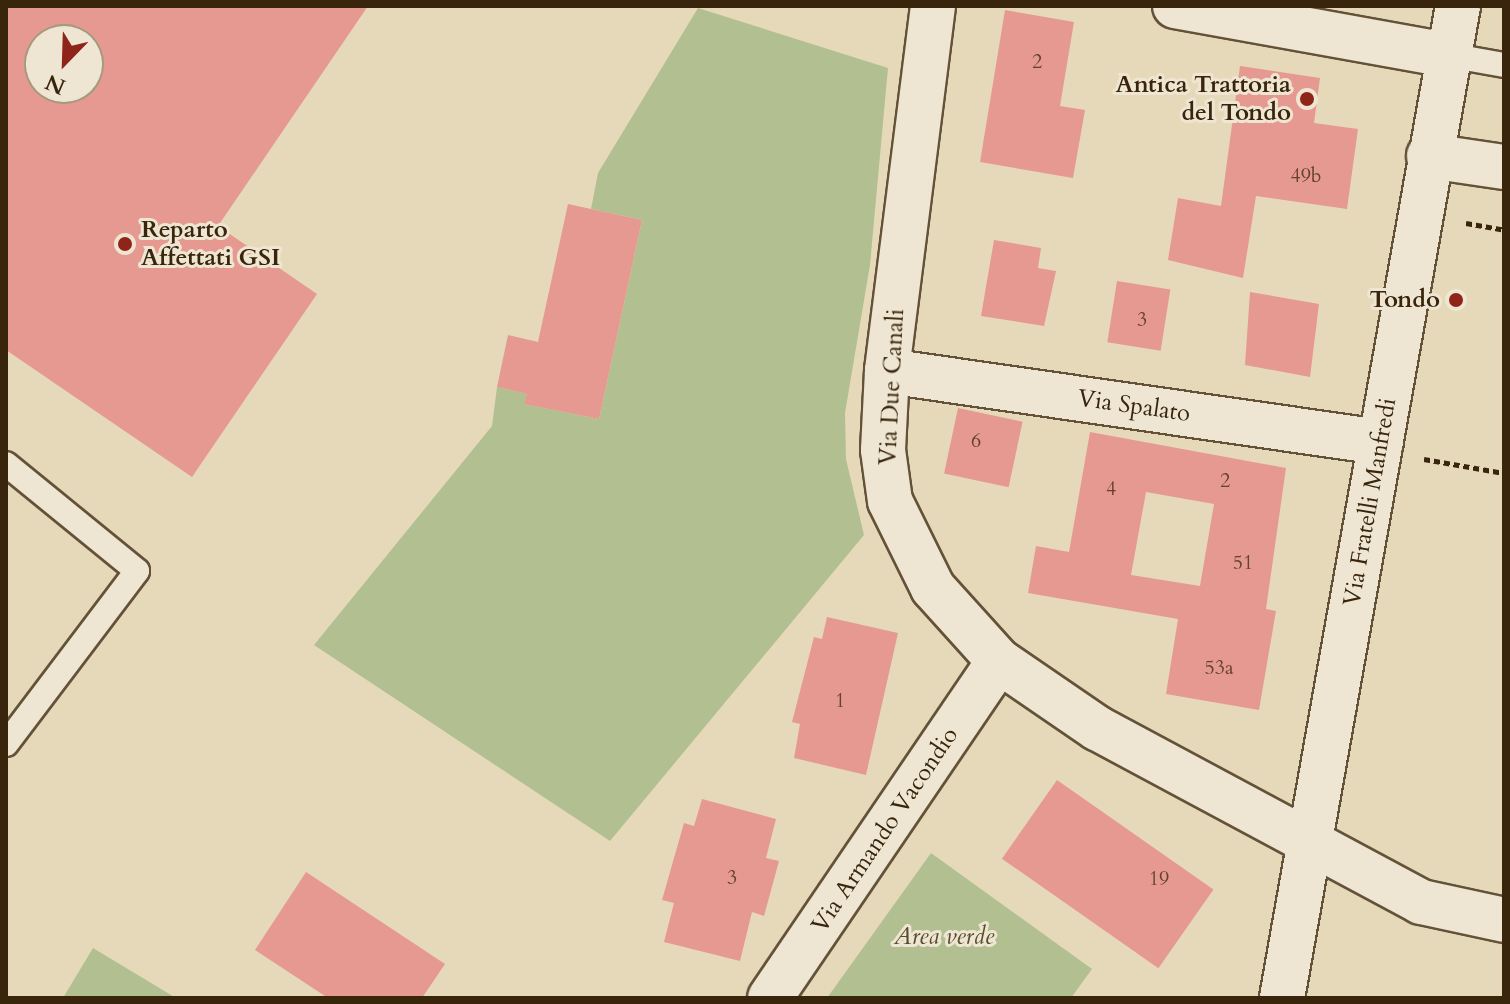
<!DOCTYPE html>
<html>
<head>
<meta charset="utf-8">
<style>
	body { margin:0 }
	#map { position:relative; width:1510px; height:1004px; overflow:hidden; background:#e5d9ba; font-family:Cardo,serif }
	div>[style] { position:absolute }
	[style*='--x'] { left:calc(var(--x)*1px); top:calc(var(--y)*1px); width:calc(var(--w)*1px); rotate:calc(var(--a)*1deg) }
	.green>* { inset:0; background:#b2c091 }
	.building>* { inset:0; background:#e69990; transform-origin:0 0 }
	.path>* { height:5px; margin-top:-2.5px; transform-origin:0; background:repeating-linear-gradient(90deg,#39250c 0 6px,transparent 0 10px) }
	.roads { filter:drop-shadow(2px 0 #645238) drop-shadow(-2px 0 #645238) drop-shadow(0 2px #645238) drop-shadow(0 -2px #645238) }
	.service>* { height:24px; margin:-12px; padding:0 12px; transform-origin:12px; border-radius:12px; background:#eee6d2 }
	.minor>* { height:44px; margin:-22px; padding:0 22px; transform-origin:22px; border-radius:22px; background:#eee6d2 }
	.secondary>* { height:44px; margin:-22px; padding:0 22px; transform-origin:22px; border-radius:22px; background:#eee6d2 }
	.dots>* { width:22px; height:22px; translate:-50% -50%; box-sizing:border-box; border:4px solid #eee6d2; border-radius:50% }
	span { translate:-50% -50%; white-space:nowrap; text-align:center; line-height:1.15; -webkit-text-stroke:6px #eee6d2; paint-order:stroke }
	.number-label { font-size:20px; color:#64422d }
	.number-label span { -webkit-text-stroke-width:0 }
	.poi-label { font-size:24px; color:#39250c; font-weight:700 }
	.right { translate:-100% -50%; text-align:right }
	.left { translate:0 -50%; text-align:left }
	.street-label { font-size:24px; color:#39250c }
	.park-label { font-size:24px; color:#574c2d; font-style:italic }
	.frame { position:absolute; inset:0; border:8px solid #39250c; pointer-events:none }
	.north { position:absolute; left:24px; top:24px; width:80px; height:80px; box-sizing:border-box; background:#eee6d2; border:2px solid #a69983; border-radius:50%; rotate:203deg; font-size:22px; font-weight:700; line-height:32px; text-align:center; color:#39250c }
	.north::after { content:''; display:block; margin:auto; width:28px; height:36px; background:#8f2418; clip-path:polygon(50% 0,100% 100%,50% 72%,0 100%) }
</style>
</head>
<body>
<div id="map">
	<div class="green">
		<div style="clip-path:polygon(698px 8px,888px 68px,870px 265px,845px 413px,846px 459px,864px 535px,610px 841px,314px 645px,492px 426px,497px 387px,527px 394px,525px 404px,599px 419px,642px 220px,591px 209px,598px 173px)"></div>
		<div style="clip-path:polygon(931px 853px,1092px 969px,1071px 998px,827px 998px)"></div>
		<div style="clip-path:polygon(93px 948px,176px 998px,63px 998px)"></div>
	</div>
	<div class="building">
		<div style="clip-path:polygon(evenodd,6px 6px,368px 6px,218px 226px,317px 294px,192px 477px,6px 350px,6px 6px,40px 40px,88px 40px,88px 88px,40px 88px,40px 40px)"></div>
		<div style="clip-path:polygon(1005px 10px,1074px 22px,1060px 106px,1085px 110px,1073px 178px,980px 162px)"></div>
		<div style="clip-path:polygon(1240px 66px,1320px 78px,1314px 123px,1358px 129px,1347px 209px,1256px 196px,1243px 278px,1168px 260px,1178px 198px,1221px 206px)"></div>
		<div style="clip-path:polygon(568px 204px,642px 220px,599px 419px,524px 404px,527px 394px,497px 387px,508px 335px,538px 342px)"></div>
		<div style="clip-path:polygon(994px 240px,1041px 248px,1038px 268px,1056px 271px,1044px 326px,981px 316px)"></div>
		<div style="left:1117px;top:281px;width:54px;height:62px;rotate:9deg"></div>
		<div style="clip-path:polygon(1250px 292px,1319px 304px,1310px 377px,1245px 365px)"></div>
		<div style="left:958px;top:408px;width:66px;height:67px;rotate:12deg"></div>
		<div style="clip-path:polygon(evenodd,1090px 432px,1286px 468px,1266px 609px,1276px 611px,1259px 710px,1166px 694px,1178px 619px,1028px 593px,1036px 546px,1069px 552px,1090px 432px,1146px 492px,1214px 504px,1200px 586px,1131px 575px,1146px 492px)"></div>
		<div style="clip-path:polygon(827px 617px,898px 633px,866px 775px,794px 758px,800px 724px,792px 722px,814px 637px,822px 639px)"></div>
		<div style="left:1057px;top:780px;width:191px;height:96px;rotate:35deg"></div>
		<div style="clip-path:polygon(702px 799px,776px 819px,766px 858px,779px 861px,764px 916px,752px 912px,740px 961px,664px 942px,674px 903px,662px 900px,684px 823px,694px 826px)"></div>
		<div style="clip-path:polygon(306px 872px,445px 964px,422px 998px,328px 998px,255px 950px)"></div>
	</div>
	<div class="path">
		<div style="--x:1466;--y:223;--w:39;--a:10"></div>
		<div style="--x:1424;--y:459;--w:81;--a:9.9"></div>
	</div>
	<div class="roads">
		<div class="service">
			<div style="--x:1448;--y:55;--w:57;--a:10.1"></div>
			<div style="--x:6;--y:464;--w:169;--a:39.2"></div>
			<div style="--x:137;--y:571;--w:217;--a:127.1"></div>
		</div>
		<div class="minor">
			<div style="--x:933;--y:6;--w:368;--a:97.2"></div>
			<div style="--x:887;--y:371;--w:79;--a:92.9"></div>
			<div style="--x:883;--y:450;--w:51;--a:82.2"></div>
			<div style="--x:890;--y:501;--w:97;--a:63.7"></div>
			<div style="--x:933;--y:588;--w:98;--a:47.9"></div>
			<div style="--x:999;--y:661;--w:119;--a:34.4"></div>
			<div style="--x:1097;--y:728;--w:368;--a:28.2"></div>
			<div style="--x:1421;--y:902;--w:85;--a:12.2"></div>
			<div style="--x:1175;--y:6;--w:277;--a:10.2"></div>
			<div style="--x:1429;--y:156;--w:76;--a:8.3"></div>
			<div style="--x:887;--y:371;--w:499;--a:8.2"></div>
			<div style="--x:770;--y:998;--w:407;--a:-55.8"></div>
		</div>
		<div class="secondary">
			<div style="--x:1282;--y:998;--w:1007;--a:-79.94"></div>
		</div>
	</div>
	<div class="dots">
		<div style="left:1307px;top:99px;background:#8f2418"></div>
		<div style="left:125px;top:244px;background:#8f2418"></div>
		<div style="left:1456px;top:300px;background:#8f2418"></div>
	</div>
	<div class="number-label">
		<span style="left:1037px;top:61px">2</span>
		<span style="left:1306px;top:175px">49b</span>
		<span style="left:1142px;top:319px">3</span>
		<span style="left:976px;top:440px">6</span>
		<span style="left:1225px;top:480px">2</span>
		<span style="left:1111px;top:488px">4</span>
		<span style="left:1243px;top:562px">51</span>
		<span style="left:1219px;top:667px">53a</span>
		<span style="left:840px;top:700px">1</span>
		<span style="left:732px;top:877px">3</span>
		<span style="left:1159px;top:878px">19</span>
	</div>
	<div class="poi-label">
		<span class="right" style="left:1291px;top:99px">Antica Trattoria<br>del Tondo</span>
		<span class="left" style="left:141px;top:244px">Reparto<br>Affettati GSI</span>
		<span class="right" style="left:1440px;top:300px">Tondo</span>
	</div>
	<div class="street-label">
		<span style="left:892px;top:387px;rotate:-87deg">Via Due Canali</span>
		<span style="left:1134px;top:406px;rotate:8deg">Via Spalato</span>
		<span style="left:1370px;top:502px;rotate:-80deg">Via Fratelli Manfredi</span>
		<span style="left:885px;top:830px;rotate:-56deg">Via Armando Vacondio</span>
	</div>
	<div class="park-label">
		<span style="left:944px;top:937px">Area verde</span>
	</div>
	<div class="frame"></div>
	<div class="north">N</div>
</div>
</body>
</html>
